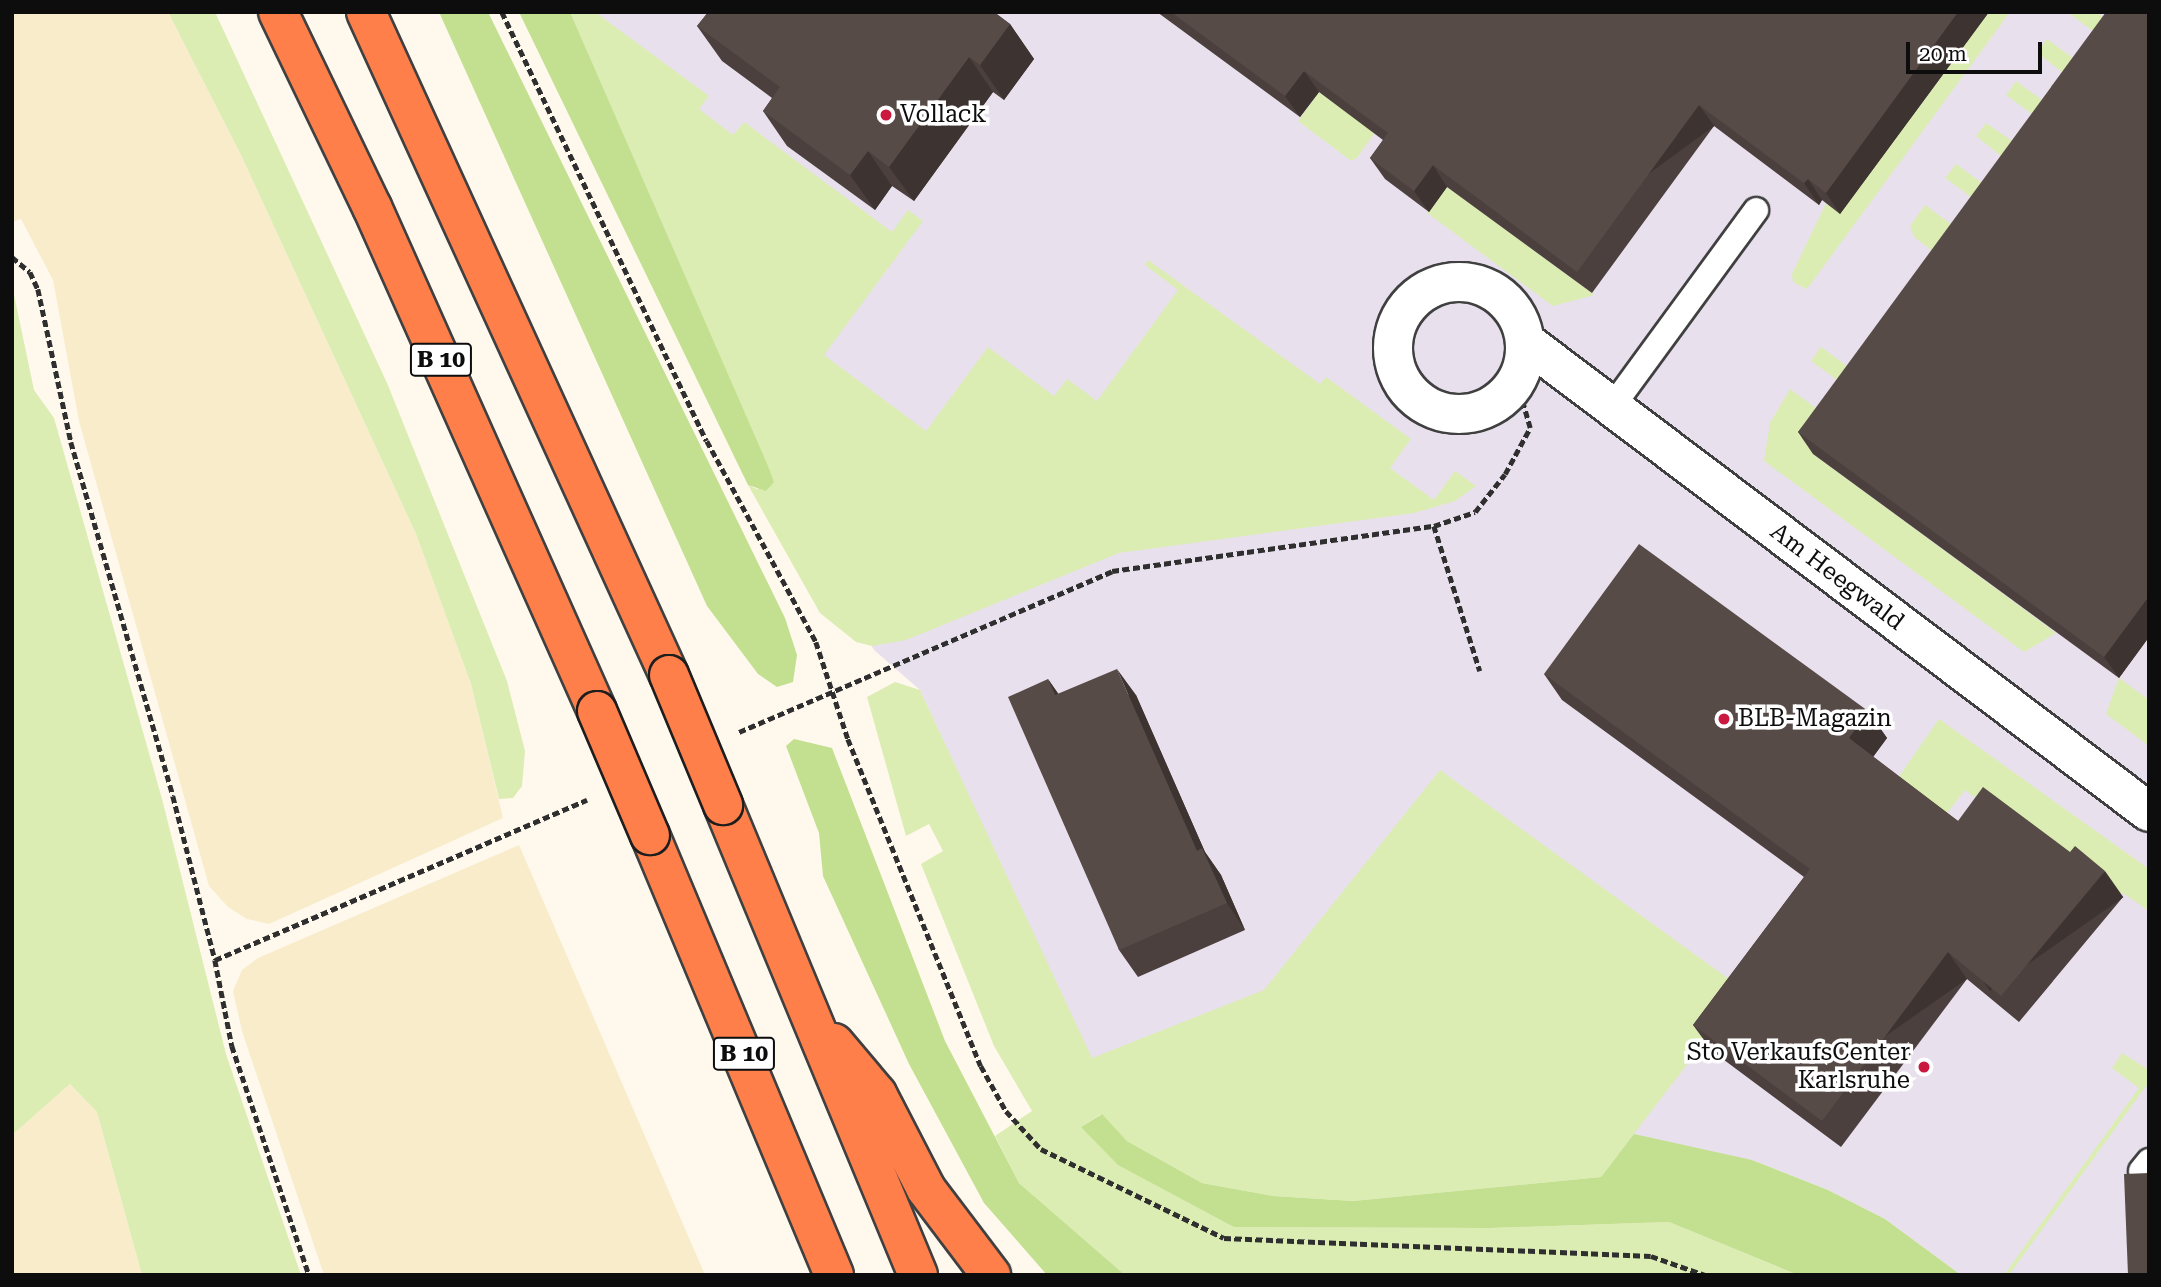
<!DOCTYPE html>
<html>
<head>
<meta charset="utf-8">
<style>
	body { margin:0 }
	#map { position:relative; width:2161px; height:1287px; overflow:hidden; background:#fff8ed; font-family:"Roboto Serif",serif }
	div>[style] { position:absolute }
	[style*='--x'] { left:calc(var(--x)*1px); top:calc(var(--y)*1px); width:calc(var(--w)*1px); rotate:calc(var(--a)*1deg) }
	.industrial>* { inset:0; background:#e9e0ed }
	.farmland>* { inset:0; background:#f8ecca }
	.green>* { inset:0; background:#dbedb3 }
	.forest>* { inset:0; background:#c2e090 }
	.path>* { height:4.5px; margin-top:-2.25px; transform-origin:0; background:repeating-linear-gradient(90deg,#2f2f2f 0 7px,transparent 0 10.5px) }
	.roads { filter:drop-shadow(2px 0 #404040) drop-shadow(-2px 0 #404040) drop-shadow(0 2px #404040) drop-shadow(0 -2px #404040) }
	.lane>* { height:24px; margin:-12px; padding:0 12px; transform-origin:12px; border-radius:12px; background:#fff }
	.street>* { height:38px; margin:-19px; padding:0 19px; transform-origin:19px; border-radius:19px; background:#fff }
	.street>.ring { margin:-19px; padding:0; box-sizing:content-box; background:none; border:38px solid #fff; border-radius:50% }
	.highway>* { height:38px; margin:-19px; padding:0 19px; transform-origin:19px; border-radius:19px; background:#ff7f4b }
	.bridges { filter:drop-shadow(2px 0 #1e1e1e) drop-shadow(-2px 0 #1e1e1e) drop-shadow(0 2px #1e1e1e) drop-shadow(0 -2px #1e1e1e) }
	.highway-bridge>* { height:38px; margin:-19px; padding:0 19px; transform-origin:19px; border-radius:19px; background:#ff7f4b }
	.wall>* { inset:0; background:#4b403e }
	.shaded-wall>* { inset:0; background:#3d3432; transform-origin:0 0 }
	.building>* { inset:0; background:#574b48 }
	.dots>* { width:19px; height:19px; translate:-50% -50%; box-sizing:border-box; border:4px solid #fff; border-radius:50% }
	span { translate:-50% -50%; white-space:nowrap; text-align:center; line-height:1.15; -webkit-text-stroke:7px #fff; paint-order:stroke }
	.shield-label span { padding:2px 5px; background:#fff; border:2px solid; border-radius:5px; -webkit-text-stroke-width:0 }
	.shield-label { font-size:23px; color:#0d0d0d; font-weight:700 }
	.poi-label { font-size:24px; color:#0d0d0d }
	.left { translate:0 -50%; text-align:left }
	.right { translate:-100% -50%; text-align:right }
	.street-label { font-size:24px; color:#0d0d0d }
	.frame { position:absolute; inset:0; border:14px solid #0d0d0d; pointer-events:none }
	.scale { position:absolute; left:1906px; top:42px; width:136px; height:32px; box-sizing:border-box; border:4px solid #0d0d0d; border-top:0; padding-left:9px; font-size:21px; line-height:24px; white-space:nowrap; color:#0d0d0d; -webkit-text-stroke:5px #fff; paint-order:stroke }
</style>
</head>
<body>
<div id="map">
	<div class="industrial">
		<div style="clip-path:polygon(570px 12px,2149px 12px,2149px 1275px,1961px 1275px,1885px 1219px,1828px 1190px,1752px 1160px,1127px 1141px,920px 690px,874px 650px,768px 466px)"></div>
	</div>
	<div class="farmland">
		<div style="clip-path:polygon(12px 12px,168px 12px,241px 155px,416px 534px,471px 684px,503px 818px,269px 924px,247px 919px,228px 907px,209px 886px,79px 421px,53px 280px,21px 219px,12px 222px)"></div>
		<div style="clip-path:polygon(519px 845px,705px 1275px,324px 1275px,242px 1031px,233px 991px,242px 970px,258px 958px)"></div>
		<div style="clip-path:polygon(70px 1084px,97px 1112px,142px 1275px,12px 1275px,12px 1135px)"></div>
	</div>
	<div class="green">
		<div style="clip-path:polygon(168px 12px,215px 12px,387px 383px,507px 681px,525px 751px,522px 786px,513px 798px,499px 799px,471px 684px,416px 534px,241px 155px)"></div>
		<div style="clip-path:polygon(570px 12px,595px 12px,709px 96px,699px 109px,733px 135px,744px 122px,892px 232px,908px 210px,923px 221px,824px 355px,926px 431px,988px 347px,1054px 396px,1067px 379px,1097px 401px,1178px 290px,1145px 265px,1148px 260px,1320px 384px,1326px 377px,1411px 439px,1390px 468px,1434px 500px,1455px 471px,1476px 486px,1455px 501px,1414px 513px,1119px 553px,906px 640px,872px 646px,856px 642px,820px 613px,748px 485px,757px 489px,774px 482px)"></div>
		<div style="clip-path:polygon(1989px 12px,2010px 12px,1810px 285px,1806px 289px,1793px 282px,1792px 274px,1826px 203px,1840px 213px)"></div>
		<div style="clip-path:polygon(2067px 12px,2096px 12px,2103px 17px,1951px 265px,1914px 237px,1910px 226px,1925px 205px,1951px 224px,1971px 197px,1945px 178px,1956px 164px,1982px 183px,2001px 156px,1976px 136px,1986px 123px,2012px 141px,2032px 114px,2006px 95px,2016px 81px,2042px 100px,2062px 72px,2037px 53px,2047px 39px,2073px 58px,2093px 31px)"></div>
		<div style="clip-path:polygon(1319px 92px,1375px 133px,1356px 159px,1350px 160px,1298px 121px)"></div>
		<div style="clip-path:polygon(1447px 187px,1592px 293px,1594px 295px,1553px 306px,1427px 213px)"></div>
		<div style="clip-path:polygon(12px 285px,34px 390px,54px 418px,162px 799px,226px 1054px,301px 1275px,142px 1275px,97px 1112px,70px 1084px,12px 1135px)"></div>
		<div style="clip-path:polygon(1821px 347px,1847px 366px,1813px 454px,2056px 633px,2024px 652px,1764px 461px,1770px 423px,1790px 389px,1816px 408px,1837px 380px,1811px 361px)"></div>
		<div style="clip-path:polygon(2119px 678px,2149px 700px,2149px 746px,2106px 714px)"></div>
		<div style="clip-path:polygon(895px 682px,920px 690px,1092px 1058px,1264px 990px,1440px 770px,1744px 990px,1601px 1177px,1353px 1201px,1274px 1196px,1202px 1183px,1127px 1141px,1101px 1114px,1081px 1127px,1234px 1227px,1491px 1228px,1669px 1222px,1798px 1275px,1125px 1275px,1019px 1183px,995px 1136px,1032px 1111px,994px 1046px,921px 864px,943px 851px,929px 824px,906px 836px,867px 697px)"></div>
		<div style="clip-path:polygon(1939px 719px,2149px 869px,2149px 911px,2126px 895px,2087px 881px,1965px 790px,1941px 821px,1893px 785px)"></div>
		<div style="clip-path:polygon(2122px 1053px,2149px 1070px,2149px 1082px,2009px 1275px,2004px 1275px,2139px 1088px,2112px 1068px)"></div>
	</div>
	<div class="forest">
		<div style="clip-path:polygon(439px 12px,488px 12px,785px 618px,797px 655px,793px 682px,777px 687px,758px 674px,707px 606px)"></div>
		<div style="clip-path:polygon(519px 12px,570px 12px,768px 466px,774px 482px,766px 491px,748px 485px)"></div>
		<div style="clip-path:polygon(794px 739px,832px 748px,945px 1041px,1019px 1183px,1125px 1275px,1047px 1275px,984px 1203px,909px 1064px,823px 876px,819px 833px,786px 746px)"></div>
		<div style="clip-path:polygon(1102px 1114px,1127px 1141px,1202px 1183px,1274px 1196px,1353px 1201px,1601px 1177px,1634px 1134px,1752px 1160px,1828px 1190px,1885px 1219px,1961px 1275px,1798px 1275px,1669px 1222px,1491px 1228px,1234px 1227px,1118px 1165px,1081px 1127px)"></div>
	</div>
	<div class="path">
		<div style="--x:502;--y:12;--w:475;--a:64.5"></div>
		<div style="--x:707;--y:441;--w:229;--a:61.5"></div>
		<div style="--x:816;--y:642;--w:102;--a:71.7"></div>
		<div style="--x:848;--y:739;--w:353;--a:67.9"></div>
		<div style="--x:981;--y:1066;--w:51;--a:60.9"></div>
		<div style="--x:1006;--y:1111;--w:52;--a:47.4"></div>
		<div style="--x:1041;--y:1149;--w:203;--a:25.9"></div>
		<div style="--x:1224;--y:1238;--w:427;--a:2.4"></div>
		<div style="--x:1651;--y:1256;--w:57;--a:19.4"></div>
		<div style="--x:12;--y:257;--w:23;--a:40"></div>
		<div style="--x:30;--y:272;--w:19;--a:65"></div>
		<div style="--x:38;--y:289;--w:157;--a:77.8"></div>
		<div style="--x:71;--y:442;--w:368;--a:73.9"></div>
		<div style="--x:173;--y:796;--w:169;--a:75.6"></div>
		<div style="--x:215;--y:960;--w:88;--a:78.8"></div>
		<div style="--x:232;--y:1046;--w:242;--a:71.4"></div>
		<div style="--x:1434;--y:526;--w:152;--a:72.4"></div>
		<div style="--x:739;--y:732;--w:406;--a:-23.3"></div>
		<div style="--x:1112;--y:571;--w:325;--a:-8"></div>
		<div style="--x:1434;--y:526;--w:43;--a:-18.9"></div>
		<div style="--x:1475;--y:512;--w:48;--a:-51.7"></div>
		<div style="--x:1505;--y:474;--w:52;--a:-61.5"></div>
		<div style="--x:1530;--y:428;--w:35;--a:-106"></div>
		<div style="--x:215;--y:960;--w:405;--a:-23.3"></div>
	</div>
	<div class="roads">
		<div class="lane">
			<div style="--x:1612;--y:407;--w:244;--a:-53.8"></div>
			<div style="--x:2141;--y:1171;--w:13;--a:-51"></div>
		</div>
		<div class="street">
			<div class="ring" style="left:1393px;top:282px;width:94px;height:94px"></div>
			<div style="--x:1526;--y:342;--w:780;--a:37.03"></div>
		</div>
		<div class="highway">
			<div style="--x:278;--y:12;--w:216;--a:64.3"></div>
			<div style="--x:372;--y:207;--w:552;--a:65.94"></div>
			<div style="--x:366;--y:12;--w:729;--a:65.44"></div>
			<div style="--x:723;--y:805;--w:509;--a:67.47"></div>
			<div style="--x:650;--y:835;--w:477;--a:67.3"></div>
			<div style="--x:834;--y:1043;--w:67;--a:49.9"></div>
			<div style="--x:877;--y:1094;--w:107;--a:62.7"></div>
			<div style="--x:926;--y:1189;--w:108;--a:52.9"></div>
		</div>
	</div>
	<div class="bridges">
		<div class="highway-bridge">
			<div style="--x:669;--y:675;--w:141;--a:67.4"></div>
			<div style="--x:597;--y:711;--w:135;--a:66.9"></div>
		</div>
	</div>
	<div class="wall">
		<div style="clip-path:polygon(706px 12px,994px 12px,1010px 24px,1034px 59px,1004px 100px,993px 92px,914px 201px,892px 186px,875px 210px,787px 146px,763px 111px,772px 98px,722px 61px,697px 26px,707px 14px)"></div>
		<div style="clip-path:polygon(1157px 12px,1989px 12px,1840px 214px,1822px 200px,1819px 205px,1714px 126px,1592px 293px,1447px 187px,1429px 212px,1385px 179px,1370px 158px,1383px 140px,1319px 92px,1300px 117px)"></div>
		<div style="clip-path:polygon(2149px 12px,2149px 637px,2119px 678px,1813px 454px,1798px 432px)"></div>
		<div style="clip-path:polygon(1544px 674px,1868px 711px,1887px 738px,1873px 757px,1958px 821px,2123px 897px,2019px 1022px,1967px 979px,1841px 1147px,1712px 1051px,1693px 1025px,1804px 877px,1562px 700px)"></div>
		<div style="clip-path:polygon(1048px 679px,1058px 694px,1136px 695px,1205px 852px,1221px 875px,1245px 930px,1138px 977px,1119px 950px)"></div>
	</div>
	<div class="shaded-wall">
		<div style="clip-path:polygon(1958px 12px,1989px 12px,1840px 214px,1826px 193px)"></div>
		<div style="clip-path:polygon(1010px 24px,1034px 59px,1004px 100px,980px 65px)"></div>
		<div style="clip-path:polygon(969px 57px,993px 92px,914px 201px,889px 167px)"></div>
		<div style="clip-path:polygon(1304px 71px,1319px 92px,1300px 117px,1285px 96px)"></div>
		<div style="left:1699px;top:105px;width:26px;height:207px;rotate:54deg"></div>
		<div style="clip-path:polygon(868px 151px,892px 186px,875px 210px,850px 175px)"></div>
		<div style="clip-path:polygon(1433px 165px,1447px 187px,1429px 212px,1414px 191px)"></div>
		<div style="clip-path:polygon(1808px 179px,1822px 200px,1819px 205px,1804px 183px)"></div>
		<div style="clip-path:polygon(2149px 596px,2149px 637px,2119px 678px,2104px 657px)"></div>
		<div style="clip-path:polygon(1117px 669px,1136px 695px,1205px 852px,1221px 875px,1245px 930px,1227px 903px,1197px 851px)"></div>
		<div style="clip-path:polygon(1048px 679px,1067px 706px,1055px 695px)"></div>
		<div style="clip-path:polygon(1868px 711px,1887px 738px,1867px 765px,1849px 738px)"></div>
		<div style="left:2105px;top:871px;width:32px;height:163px;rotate:55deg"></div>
		<div style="left:1948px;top:952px;width:33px;height:211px;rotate:55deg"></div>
	</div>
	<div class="building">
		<div style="clip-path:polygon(708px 12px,994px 12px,1010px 24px,980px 65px,969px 57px,889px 167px,868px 151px,850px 175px,763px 111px,780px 87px,697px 26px)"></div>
		<div style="clip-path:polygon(1171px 12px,1958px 12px,1826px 193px,1808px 179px,1804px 183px,1699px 105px,1577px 272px,1433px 165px,1414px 191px,1370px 158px,1388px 133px,1304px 71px,1285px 96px)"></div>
		<div style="clip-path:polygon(2106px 12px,2149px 12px,2149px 596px,2104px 657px,1798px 432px)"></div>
		<div style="clip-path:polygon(1639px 544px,1868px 711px,1849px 738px,1958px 821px,1983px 787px,2070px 852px,2075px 846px,2105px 871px,2001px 996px,1948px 952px,1822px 1121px,1693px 1025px,1810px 869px,1544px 674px)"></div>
		<div style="clip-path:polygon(1117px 669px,1197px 851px,1202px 848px,1227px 903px,1119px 950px,1008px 697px,1048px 679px,1055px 695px)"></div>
		<div style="clip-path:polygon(2149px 1173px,2149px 1275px,2128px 1275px,2124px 1174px)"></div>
	</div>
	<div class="dots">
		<div style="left:886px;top:115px;background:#ca183f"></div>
		<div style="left:1724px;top:719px;background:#ca183f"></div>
		<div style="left:1924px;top:1067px;background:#ca183f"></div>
	</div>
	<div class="shield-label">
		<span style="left:441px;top:360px">B 10</span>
		<span style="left:744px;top:1054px">B 10</span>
	</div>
	<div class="poi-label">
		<span class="left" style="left:900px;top:115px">Vollack</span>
		<span class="left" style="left:1738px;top:719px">BLB-Magazin</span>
		<span class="right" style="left:1910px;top:1067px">Sto VerkaufsCenter<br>Karlsruhe</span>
	</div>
	<div class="street-label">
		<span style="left:1837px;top:577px;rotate:37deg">Am Heegwald</span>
	</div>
	<div class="frame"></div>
	<div class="scale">20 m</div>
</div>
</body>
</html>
